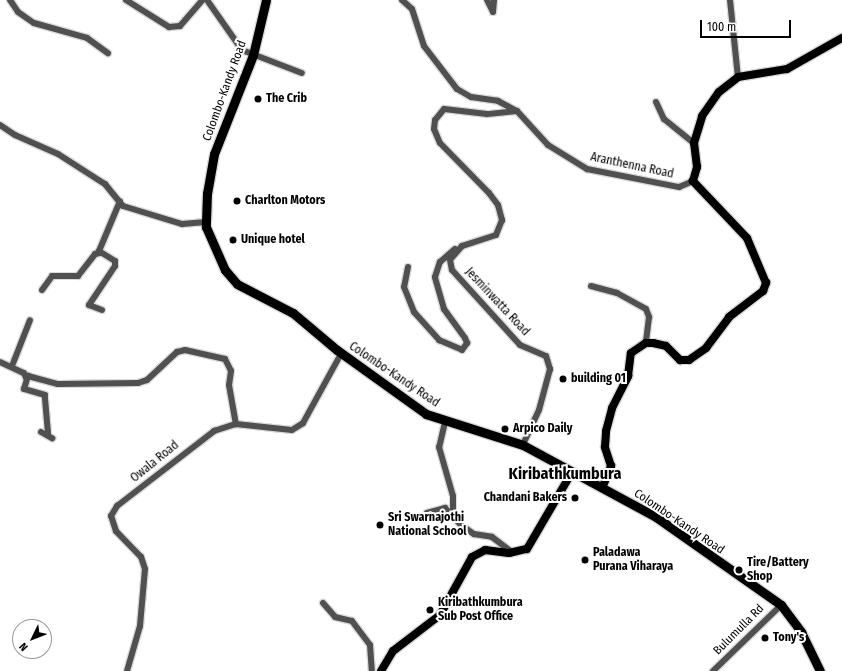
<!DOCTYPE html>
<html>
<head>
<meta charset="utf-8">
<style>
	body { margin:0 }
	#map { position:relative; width:842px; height:671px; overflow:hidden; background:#fff; font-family:"Fira Sans Condensed",sans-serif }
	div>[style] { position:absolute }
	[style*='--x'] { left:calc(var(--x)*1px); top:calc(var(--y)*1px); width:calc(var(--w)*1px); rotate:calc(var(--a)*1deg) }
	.roads { filter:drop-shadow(1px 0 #dbdbdb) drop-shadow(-1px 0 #dbdbdb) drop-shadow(0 1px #dbdbdb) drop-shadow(0 -1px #dbdbdb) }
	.minor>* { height:6px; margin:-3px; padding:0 3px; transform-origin:3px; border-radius:3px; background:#505050 }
	.major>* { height:8px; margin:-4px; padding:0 4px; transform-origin:4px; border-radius:4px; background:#000 }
	.highway>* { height:9px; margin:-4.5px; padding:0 4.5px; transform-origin:4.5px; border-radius:4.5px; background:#000 }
	.dots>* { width:11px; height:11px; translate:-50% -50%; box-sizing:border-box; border:2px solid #fff; border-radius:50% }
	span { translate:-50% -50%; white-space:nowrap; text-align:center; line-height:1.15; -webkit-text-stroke:4px #fff; paint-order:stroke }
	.street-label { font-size:12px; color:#000 }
	.poi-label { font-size:12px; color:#000; font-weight:700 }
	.left { translate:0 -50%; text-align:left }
	.right { translate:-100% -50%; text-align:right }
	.district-label { font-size:16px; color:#000; font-weight:700 }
	.north { position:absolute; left:12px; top:619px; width:40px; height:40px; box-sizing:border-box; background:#fff; border:1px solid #999; border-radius:50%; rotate:227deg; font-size:11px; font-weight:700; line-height:16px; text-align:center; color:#000 }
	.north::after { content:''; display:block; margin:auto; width:14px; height:18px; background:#000; clip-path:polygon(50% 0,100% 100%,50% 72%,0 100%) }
	.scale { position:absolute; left:700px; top:20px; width:91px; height:18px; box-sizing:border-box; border:2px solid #000; border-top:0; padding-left:5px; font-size:12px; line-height:14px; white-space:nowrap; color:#000; -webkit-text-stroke:3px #fff; paint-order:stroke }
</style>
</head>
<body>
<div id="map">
	<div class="roads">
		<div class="minor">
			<div style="--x:10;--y:0;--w:14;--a:56"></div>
			<div style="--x:18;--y:12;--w:19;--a:35"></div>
			<div style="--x:34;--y:23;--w:55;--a:15.8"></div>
			<div style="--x:87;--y:38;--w:26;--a:36"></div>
			<div style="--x:126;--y:0;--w:51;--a:32.1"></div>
			<div style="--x:169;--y:27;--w:11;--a:-5"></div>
			<div style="--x:180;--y:26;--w:35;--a:-49"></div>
			<div style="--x:207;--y:0;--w:61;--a:55"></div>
			<div style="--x:242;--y:50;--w:64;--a:21"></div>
			<div style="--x:402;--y:0;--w:13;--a:42"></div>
			<div style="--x:412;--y:9;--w:39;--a:72"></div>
			<div style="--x:424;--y:46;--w:54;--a:52.5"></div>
			<div style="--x:457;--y:89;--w:16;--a:30"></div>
			<div style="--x:471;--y:97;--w:27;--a:8"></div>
			<div style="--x:498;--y:101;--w:21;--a:28"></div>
			<div style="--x:517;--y:111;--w:46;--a:47.6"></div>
			<div style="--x:548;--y:145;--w:46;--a:31.6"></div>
			<div style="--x:587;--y:169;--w:94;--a:11.1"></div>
			<div style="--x:679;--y:187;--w:15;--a:-23"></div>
			<div style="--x:487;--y:0;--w:13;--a:63"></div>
			<div style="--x:493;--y:12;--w:12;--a:-85"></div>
			<div style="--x:730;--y:0;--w:77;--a:84.1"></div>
			<div style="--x:656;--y:102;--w:19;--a:65"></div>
			<div style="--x:664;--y:119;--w:38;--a:39"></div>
			<div style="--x:517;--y:111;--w:30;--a:174"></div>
			<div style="--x:487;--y:114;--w:43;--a:-173.4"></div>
			<div style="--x:444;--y:109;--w:14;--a:129"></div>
			<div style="--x:435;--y:120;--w:9;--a:96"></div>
			<div style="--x:434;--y:129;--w:15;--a:67"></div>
			<div style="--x:440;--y:143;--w:70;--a:45.6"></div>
			<div style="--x:489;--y:193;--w:15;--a:53"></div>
			<div style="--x:498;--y:205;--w:16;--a:75"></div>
			<div style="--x:502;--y:220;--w:16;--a:112"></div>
			<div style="--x:496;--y:235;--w:36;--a:162"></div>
			<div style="--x:462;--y:246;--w:18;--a:131"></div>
			<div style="--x:450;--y:260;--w:10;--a:79"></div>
			<div style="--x:452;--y:270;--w:101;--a:47.8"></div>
			<div style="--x:520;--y:345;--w:28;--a:23"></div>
			<div style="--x:546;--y:356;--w:14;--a:73"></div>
			<div style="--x:550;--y:369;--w:42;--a:105"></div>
			<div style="--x:539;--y:410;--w:38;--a:115"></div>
			<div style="--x:0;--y:125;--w:18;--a:34"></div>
			<div style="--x:15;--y:135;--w:47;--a:23.8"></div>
			<div style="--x:58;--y:154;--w:56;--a:32.6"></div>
			<div style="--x:105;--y:184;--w:28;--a:51"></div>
			<div style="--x:123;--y:206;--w:62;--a:17"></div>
			<div style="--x:182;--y:224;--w:24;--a:-5"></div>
			<div style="--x:408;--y:267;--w:20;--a:101"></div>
			<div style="--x:404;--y:287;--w:27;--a:68"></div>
			<div style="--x:414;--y:312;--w:38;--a:48"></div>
			<div style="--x:439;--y:340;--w:25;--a:23"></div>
			<div style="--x:462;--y:350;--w:9;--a:-54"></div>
			<div style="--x:467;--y:343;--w:5;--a:-112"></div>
			<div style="--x:465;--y:338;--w:36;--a:-126"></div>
			<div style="--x:444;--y:309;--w:33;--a:-106"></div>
			<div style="--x:435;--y:277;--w:16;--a:-72"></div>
			<div style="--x:440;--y:262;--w:20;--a:-41"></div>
			<div style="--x:591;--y:286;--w:27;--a:15"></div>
			<div style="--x:617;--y:293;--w:33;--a:29"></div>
			<div style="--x:646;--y:309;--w:9;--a:69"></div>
			<div style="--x:649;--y:317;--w:26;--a:97"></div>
			<div style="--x:42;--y:290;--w:17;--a:-54"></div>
			<div style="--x:52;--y:276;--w:26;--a:0"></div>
			<div style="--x:78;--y:276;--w:28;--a:-52"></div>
			<div style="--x:95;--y:254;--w:5;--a:-11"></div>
			<div style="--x:102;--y:310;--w:14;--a:-159"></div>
			<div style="--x:89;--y:305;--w:47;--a:-56.3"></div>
			<div style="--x:115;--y:266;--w:5;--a:-90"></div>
			<div style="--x:115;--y:261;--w:19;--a:-148"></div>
			<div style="--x:99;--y:251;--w:54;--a:-67.2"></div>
			<div style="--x:0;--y:362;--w:26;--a:25"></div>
			<div style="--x:24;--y:373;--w:5;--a:68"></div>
			<div style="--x:12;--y:366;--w:49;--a:-68.6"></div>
			<div style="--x:445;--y:422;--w:26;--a:103"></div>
			<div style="--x:439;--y:447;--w:51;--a:74.1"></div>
			<div style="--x:453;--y:496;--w:18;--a:90"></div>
			<div style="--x:41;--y:432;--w:13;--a:29"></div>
			<div style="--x:48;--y:433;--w:38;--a:-95"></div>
			<div style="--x:45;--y:395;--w:22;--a:-164"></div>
			<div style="--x:24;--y:389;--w:14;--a:-73"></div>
			<div style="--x:28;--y:376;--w:31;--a:15"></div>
			<div style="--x:58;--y:384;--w:80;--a:-0.7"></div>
			<div style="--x:138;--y:383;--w:9;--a:-18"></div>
			<div style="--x:147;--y:380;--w:41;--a:-43"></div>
			<div style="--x:177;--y:352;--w:8;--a:-14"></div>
			<div style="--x:185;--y:350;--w:41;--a:12.7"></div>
			<div style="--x:225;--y:359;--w:13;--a:63"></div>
			<div style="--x:231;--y:371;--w:14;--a:98"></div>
			<div style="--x:229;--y:385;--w:40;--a:80"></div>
			<div style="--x:427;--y:513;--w:19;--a:-16"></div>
			<div style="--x:445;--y:508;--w:23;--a:47"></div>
			<div style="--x:461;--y:525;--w:16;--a:35"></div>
			<div style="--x:474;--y:534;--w:18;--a:9"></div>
			<div style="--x:492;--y:537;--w:25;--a:37"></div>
			<div style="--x:323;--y:603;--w:18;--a:49"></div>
			<div style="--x:335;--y:617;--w:17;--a:13"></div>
			<div style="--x:352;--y:621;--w:30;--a:53"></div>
			<div style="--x:370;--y:645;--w:26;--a:86"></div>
			<div style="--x:127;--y:671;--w:47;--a:-73.9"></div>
			<div style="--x:140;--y:626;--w:57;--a:-85"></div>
			<div style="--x:145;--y:569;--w:13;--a:-108"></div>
			<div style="--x:141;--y:557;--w:36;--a:-134"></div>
			<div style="--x:116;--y:531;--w:16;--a:-108"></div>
			<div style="--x:111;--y:516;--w:12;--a:-59"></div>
			<div style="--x:117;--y:506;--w:123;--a:-37.7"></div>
			<div style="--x:214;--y:431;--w:23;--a:-18"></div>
			<div style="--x:236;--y:424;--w:56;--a:6.1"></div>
			<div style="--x:292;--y:430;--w:13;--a:-32"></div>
			<div style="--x:303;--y:423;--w:79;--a:-61.2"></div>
			<div style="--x:713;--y:671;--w:95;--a:-44.1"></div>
		</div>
		<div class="major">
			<div style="--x:603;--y:486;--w:22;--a:-68"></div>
			<div style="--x:611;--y:466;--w:20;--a:-108"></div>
			<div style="--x:605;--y:447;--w:16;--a:-86"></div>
			<div style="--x:606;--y:431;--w:24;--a:-75"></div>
			<div style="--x:612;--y:408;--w:36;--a:-63"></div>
			<div style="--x:628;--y:376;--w:23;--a:-83"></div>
			<div style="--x:631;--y:353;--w:18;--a:-34"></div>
			<div style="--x:646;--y:343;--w:7;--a:0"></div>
			<div style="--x:653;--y:343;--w:13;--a:13"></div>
			<div style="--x:666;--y:346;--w:20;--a:45"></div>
			<div style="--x:680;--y:360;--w:9;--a:0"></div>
			<div style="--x:689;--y:360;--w:21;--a:-35"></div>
			<div style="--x:706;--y:348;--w:39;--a:-53"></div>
			<div style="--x:729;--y:317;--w:43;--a:-37.4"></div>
			<div style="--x:763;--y:291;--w:9;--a:-69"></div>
			<div style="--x:766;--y:283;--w:49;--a:-112.9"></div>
			<div style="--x:747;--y:238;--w:79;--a:-133.5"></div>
			<div style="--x:693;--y:181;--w:15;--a:-74"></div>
			<div style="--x:697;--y:167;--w:24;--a:-97"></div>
			<div style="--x:694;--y:143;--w:28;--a:-73"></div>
			<div style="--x:702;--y:116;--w:29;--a:-55"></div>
			<div style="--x:719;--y:92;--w:24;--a:-38"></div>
			<div style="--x:738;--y:77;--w:50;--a:-9.3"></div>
			<div style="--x:787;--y:69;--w:63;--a:-29.4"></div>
			<div style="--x:381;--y:671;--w:23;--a:-59"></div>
			<div style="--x:393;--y:651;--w:59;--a:-37.5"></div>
			<div style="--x:440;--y:615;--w:66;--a:-61.1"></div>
			<div style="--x:472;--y:557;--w:15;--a:-28"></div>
			<div style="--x:485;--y:550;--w:24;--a:7"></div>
			<div style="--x:509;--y:553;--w:18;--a:-13"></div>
			<div style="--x:527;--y:549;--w:89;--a:-59.7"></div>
		</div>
		<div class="highway">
			<div style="--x:266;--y:0;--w:57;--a:103.3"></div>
			<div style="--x:253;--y:55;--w:106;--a:111.5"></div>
			<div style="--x:214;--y:154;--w:40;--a:100"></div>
			<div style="--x:207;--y:193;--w:34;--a:92"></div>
			<div style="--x:206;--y:227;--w:47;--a:66.2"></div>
			<div style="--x:225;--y:270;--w:18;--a:49"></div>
			<div style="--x:237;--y:284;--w:63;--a:27.4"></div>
			<div style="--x:293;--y:313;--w:57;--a:40.1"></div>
			<div style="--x:337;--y:350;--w:110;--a:35.7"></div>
			<div style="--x:426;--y:414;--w:102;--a:17.7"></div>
			<div style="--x:523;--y:445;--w:151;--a:28.4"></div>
			<div style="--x:656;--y:517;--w:153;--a:35.1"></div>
			<div style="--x:781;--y:605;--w:34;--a:53"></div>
			<div style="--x:801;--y:632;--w:43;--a:64"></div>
		</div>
	</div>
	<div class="dots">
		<div style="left:258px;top:99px;background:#000"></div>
		<div style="left:237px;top:201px;background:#000"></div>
		<div style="left:233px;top:240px;background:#000"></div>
		<div style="left:563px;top:379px;background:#000"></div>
		<div style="left:505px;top:429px;background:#000"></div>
		<div style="left:575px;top:498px;background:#000"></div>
		<div style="left:380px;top:525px;background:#000"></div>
		<div style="left:585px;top:560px;background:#000"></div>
		<div style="left:739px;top:570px;background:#000"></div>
		<div style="left:430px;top:610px;background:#000"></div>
		<div style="left:765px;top:638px;background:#000"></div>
	</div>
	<div class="street-label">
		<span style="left:225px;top:91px;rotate:-70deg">Colombo-Kandy Road</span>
		<span style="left:632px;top:166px;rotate:12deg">Aranthenna Road</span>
		<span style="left:497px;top:302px;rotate:47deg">Jesminwatta Road</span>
		<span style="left:394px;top:375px;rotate:34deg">Colombo-Kandy Road</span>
		<span style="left:155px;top:462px;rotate:-39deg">Owala Road</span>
		<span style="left:679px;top:522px;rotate:34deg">Colombo-Kandy Road</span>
		<span style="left:739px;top:630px;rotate:-45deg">Bulumulla Rd</span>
	</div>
	<div class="poi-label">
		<span class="left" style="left:266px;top:99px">The Crib</span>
		<span class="left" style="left:245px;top:201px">Charlton Motors</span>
		<span class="left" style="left:241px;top:240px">Unique hotel</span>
		<span class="left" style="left:571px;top:379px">building 01</span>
		<span class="left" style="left:513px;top:429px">Arpico Daily</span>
		<span class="right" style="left:567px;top:498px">Chandani Bakers</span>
		<span class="left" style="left:388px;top:525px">Sri Swarnajothi<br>National School</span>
		<span class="left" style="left:593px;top:560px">Paladawa<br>Purana Viharaya</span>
		<span class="left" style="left:747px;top:570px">Tire/Battery<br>Shop</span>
		<span class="left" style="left:438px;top:610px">Kiribathkumbura<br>Sub Post Office</span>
		<span class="left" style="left:773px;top:638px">Tony's</span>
	</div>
	<div class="district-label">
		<span style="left:565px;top:474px">Kiribathkumbura</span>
	</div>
	<div class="north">N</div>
	<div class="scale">100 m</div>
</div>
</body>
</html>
